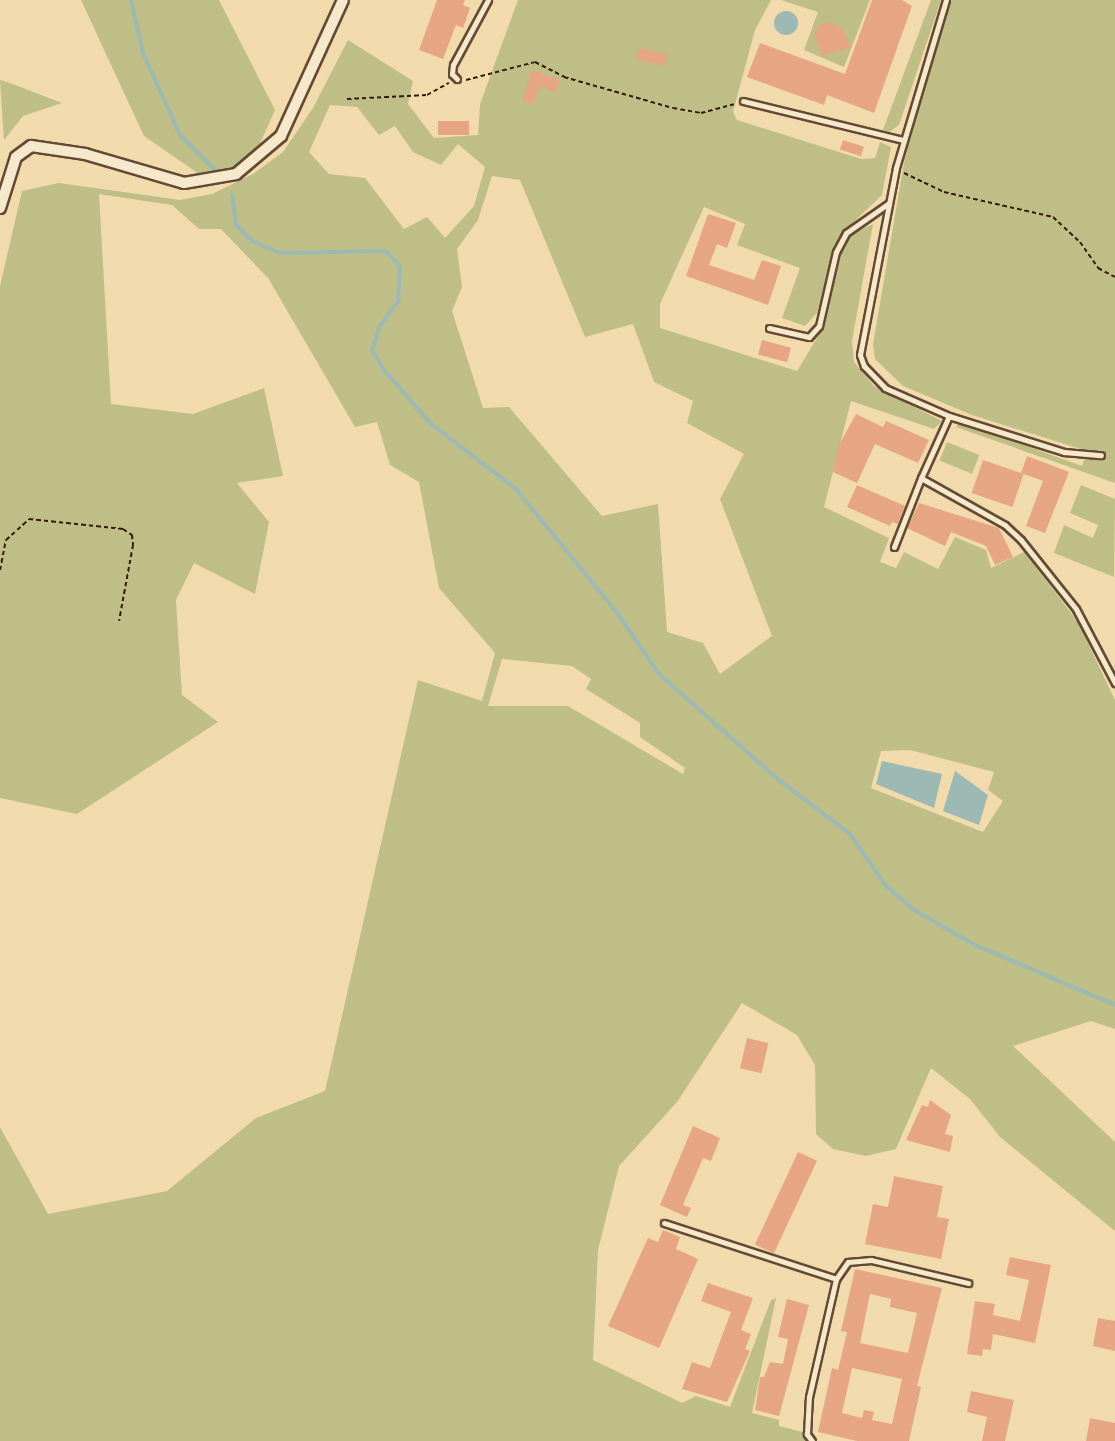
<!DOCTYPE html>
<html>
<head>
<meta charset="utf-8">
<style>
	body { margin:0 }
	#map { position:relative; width:1115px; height:1441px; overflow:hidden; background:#f1dbad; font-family:"Gentium Book Plus",serif }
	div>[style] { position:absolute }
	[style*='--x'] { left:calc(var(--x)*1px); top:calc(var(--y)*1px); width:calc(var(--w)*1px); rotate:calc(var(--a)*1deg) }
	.green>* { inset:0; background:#bfbe86; transform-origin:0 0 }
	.water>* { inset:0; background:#9db9b3 }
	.round { border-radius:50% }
	.stream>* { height:4px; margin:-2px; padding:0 2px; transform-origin:2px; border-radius:2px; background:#9db9b3 }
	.building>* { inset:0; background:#e7a683; transform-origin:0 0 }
	.path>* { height:2px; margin-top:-1px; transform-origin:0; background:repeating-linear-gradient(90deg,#35190c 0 4.5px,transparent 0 7.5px) }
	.roads { filter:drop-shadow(2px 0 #644a34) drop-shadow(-2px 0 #644a34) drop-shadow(0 2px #644a34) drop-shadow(0 -2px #644a34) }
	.service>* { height:5px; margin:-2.5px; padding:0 2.5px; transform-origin:2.5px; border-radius:2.5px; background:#f6e8ca }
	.minor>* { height:10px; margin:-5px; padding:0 5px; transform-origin:5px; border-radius:5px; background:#f6e8ca }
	span { translate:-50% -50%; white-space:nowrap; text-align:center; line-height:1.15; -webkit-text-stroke:4.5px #f6e8ca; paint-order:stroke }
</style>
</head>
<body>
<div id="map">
	<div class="green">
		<div style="clip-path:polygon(81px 0,219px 0,275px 110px,257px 150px,225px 173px,199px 174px,144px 136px)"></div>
		<div style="clip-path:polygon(evenodd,518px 0,771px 0,755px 30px,733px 112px,737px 120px,861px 159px,875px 158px,880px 142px,891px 147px,882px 195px,842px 233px,817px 313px,805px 326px,782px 318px,800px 268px,737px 245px,745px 224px,704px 207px,660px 304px,660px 328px,797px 371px,823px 328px,842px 251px,852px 234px,873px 224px,852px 341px,854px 362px,874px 386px,942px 421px,934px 429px,851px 401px,824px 507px,889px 538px,880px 562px,896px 568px,904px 552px,938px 569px,955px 537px,986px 550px,991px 568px,1024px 552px,1078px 622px,1115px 700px,1115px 1029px,1091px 1021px,1013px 1046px,1115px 1142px,1115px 1231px,1000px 1137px,970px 1099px,931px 1068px,896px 1149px,866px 1156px,833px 1149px,816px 1134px,815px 1065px,797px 1035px,742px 1003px,677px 1102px,619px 1166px,598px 1250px,593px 1360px,682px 1403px,696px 1396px,730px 1407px,771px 1300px,776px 1298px,752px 1413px,779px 1420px,779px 1426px,806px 1433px,810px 1441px,0 1441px,0 1127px,48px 1214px,167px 1191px,256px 1118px,325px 1091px,418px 680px,482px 701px,495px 653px,439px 588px,419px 482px,390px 465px,377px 422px,355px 427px,268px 278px,221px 229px,199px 229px,172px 205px,99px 194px,111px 404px,193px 414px,264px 388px,283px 476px,237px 483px,269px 522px,255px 594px,194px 563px,176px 600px,182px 695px,218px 722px,77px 814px,0 798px,0 286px,22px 191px,59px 183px,180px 200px,212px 194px,253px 174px,283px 152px,313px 108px,348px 40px,413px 81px,408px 104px,434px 138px,478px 135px,480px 104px,518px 0,330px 105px,357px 107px,379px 135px,395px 126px,413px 152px,441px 165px,458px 144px,485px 167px,474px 206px,445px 238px,427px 217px,404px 229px,365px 178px,329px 174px,309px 152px,330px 105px,518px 0,492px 176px,520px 180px,585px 337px,633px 324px,654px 382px,693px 401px,687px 423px,744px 454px,720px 499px,772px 636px,720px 674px,703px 643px,667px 632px,658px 504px,602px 516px,509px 407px,483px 408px,452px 311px,462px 287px,457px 249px,478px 220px,492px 176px,518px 0,502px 659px,572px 666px,591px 679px,586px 689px,640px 723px,640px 737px,685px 768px,683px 774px,568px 706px,488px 706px,502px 659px,518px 0,910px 750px,994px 772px,988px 790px,1003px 801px,983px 832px,871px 788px,881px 751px,910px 750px)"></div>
		<div style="clip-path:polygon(781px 0,870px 0,844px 67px,804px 50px,818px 12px)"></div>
		<div style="clip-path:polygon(931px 0,941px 0,899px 125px,889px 132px,883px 130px)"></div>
		<div style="clip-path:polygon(952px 0,1115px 0,1115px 483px,956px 427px,960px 422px,1082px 466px,1087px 451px,972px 415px,903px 386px,875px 359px,873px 344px,904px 163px,937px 37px)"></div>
		<div style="clip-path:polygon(0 80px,10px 83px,62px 103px,23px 116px,4px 140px)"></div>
		<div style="left:947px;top:442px;width:35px;height:20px;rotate:22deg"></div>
		<div style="clip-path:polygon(1081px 485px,1115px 499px,1114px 577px,1054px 553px,1064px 525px,1093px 538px,1098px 525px,1070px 513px)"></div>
	</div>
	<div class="water">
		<div class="round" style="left:774px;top:11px;width:24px;height:24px"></div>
		<div style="clip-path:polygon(882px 761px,942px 774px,934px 808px,876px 784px)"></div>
		<div style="clip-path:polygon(955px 771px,988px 795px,979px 825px,943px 811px)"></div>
	</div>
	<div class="stream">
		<div style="--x:131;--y:0;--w:54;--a:77.2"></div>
		<div style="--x:143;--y:53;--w:90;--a:65.7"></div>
		<div style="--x:180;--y:135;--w:52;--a:45"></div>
		<div style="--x:232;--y:195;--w:30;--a:82"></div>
		<div style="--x:236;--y:225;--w:23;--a:45"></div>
		<div style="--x:252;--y:241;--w:30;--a:23"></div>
		<div style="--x:280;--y:253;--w:106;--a:-1.1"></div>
		<div style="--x:386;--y:251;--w:21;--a:47"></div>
		<div style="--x:400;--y:266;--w:35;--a:93"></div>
		<div style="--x:398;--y:301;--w:31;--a:126"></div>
		<div style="--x:380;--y:326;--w:25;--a:108"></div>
		<div style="--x:372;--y:350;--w:23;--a:59"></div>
		<div style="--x:384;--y:370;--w:70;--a:49"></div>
		<div style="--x:430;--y:423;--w:108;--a:37.5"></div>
		<div style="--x:516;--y:489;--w:156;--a:50.7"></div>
		<div style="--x:615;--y:610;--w:78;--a:55.5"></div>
		<div style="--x:659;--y:674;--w:162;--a:41.5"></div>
		<div style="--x:780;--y:781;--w:88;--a:37.1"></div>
		<div style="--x:850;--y:834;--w:62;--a:55.5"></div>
		<div style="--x:885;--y:885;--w:35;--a:41"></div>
		<div style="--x:911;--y:908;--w:72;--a:30.1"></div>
		<div style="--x:973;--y:944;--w:155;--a:23.2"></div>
	</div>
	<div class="building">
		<div style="clip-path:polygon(437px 0,465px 0,463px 5px,470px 8px,463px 28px,456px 25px,443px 59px,419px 50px)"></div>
		<div style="clip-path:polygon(872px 0,902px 0,912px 6px,874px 113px,827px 95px,824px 105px,747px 77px,760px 43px,845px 74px)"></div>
		<div style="clip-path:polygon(828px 22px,842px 28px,851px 47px,822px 56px,814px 36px,818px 26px)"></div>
		<div style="left:639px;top:48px;width:29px;height:12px;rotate:12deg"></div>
		<div style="clip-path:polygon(532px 70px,560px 80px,556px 92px,540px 86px,533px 105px,522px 101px)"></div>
		<div style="left:469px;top:121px;width:14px;height:31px;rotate:90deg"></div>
		<div style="left:843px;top:140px;width:22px;height:10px;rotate:18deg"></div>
		<div style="clip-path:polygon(708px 214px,736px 223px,727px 248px,717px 244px,709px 265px,754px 280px,762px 260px,781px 266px,768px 305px,686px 276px)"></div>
		<div style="left:762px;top:340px;width:30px;height:15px;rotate:15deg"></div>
		<div style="clip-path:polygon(856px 414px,883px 427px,886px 421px,929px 440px,918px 463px,875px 444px,857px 483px,833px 472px,839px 445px)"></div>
		<div style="clip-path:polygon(1027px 456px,1069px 472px,1045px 533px,1026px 526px,1043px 481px,1021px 473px)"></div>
		<div style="left:983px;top:460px;width:43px;height:35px;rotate:19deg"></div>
		<div style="clip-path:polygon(857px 485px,905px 506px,898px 524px,892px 522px,890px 526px,847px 507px)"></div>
		<div style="clip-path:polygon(919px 503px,999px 528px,1013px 557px,995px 565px,986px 546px,951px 532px,945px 546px,907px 528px)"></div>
		<div style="left:747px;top:1038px;width:22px;height:31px;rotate:13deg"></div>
		<div style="clip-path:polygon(930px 1100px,951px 1115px,945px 1134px,953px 1136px,950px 1152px,906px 1140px,922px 1105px,928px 1107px)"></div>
		<div style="clip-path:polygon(693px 1126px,720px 1138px,711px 1161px,703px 1158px,683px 1205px,691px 1208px,687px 1217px,660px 1205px)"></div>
		<div style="left:798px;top:1152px;width:21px;height:102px;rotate:25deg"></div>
		<div style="clip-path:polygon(894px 1176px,943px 1186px,937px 1217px,949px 1219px,941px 1259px,865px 1244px,873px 1204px,888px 1207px)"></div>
		<div style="clip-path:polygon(663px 1230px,680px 1237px,676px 1249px,698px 1259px,659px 1348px,608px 1326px,648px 1238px,658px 1242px)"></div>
		<div style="clip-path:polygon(1010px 1257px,1051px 1265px,1035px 1343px,993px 1334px,991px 1350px,983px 1349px,982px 1356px,967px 1354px,975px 1301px,995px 1304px,993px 1315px,1020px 1321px,1029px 1280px,1006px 1275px)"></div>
		<div style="clip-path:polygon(evenodd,855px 1269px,942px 1288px,917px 1386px,921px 1387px,909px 1441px,857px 1441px,818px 1432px,832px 1368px,838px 1370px,847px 1332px,841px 1331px,855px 1269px,870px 1294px,891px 1299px,890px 1307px,917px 1313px,908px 1353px,860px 1343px,870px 1294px,855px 1269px,852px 1368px,902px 1379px,892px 1424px,872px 1420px,874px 1412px,864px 1410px,862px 1418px,842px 1413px,852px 1368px)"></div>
		<div style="clip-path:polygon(708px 1283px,753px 1298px,741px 1330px,751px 1334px,745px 1349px,750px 1351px,727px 1402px,682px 1389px,692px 1362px,710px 1368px,731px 1312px,701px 1301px)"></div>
		<div style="clip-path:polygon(787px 1299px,809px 1305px,779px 1416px,755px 1410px,760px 1377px,764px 1377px,770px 1362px,783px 1364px,788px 1339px,778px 1337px)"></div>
		<div style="clip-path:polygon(1098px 1318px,1115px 1321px,1115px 1351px,1093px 1346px)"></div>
		<div style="clip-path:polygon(971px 1391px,1014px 1400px,1005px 1441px,982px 1441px,987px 1417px,967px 1412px)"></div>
		<div style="clip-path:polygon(1090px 1418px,1115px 1423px,1115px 1441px,1086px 1441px)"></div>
	</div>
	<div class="path">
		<div style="--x:466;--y:80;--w:71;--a:-14.6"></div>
		<div style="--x:535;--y:62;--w:33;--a:27"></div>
		<div style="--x:564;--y:77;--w:113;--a:15.9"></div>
		<div style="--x:673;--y:108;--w:28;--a:10"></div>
		<div style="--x:701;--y:113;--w:34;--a:-15"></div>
		<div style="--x:347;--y:99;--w:80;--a:-2.9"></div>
		<div style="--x:427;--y:95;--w:25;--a:-29"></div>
		<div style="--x:904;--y:173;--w:44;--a:25.4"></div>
		<div style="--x:944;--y:192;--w:112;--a:12.9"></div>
		<div style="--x:1053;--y:217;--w:37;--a:43"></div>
		<div style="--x:1080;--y:242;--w:32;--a:55"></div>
		<div style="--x:1098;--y:268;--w:19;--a:28"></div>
		<div style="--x:0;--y:570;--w:31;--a:-79"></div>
		<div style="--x:6;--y:540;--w:31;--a:-42"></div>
		<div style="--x:29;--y:519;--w:95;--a:6.1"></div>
		<div style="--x:123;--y:529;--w:11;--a:34"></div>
		<div style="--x:132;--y:535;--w:10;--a:84"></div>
		<div style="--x:133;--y:545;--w:77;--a:100.4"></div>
	</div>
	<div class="roads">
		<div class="service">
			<div style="--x:946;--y:0;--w:175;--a:106.6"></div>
			<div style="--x:896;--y:168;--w:190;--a:100.9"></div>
			<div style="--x:860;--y:355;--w:12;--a:70"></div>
			<div style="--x:864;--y:366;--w:30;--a:46"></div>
			<div style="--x:885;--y:388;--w:70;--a:23.6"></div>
			<div style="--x:949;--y:416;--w:121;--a:17.4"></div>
			<div style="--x:1064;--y:452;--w:37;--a:5"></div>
			<div style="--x:457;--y:79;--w:7;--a:-135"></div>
			<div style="--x:452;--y:74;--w:9;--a:-84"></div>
			<div style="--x:453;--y:65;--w:74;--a:-61.7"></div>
			<div style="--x:743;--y:101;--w:165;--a:13.7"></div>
			<div style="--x:769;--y:328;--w:41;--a:12.7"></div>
			<div style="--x:809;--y:337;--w:15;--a:-48"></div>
			<div style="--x:819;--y:326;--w:76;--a:-77.1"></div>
			<div style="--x:836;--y:252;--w:21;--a:-62"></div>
			<div style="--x:846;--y:233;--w:52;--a:-34.9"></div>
			<div style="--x:949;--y:416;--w:68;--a:114.3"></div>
			<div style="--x:921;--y:478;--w:96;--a:29.2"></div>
			<div style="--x:1005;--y:525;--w:22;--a:43"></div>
			<div style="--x:1021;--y:540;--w:88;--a:51.4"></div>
			<div style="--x:1076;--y:609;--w:84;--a:62.2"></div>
			<div style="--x:894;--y:547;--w:74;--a:-68.6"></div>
			<div style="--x:664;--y:1223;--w:181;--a:18"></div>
			<div style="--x:812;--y:1441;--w:9;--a:-126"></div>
			<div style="--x:807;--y:1434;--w:37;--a:-87"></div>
			<div style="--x:809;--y:1397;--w:121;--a:-77.1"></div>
			<div style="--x:836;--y:1279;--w:21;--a:-55"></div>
			<div style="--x:848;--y:1262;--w:23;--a:-5"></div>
			<div style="--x:871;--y:1260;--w:100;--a:13.3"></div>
		</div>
		<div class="minor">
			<div style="--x:0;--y:208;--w:53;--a:-72.6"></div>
			<div style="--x:16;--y:157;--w:19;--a:-36"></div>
			<div style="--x:31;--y:146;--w:55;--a:8.4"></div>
			<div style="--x:85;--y:154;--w:103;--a:16.3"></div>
			<div style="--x:184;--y:183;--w:53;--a:-9.8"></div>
			<div style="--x:236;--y:174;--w:59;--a:-40.2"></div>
			<div style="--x:281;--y:136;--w:149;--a:-65.5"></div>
		</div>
	</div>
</div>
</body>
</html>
